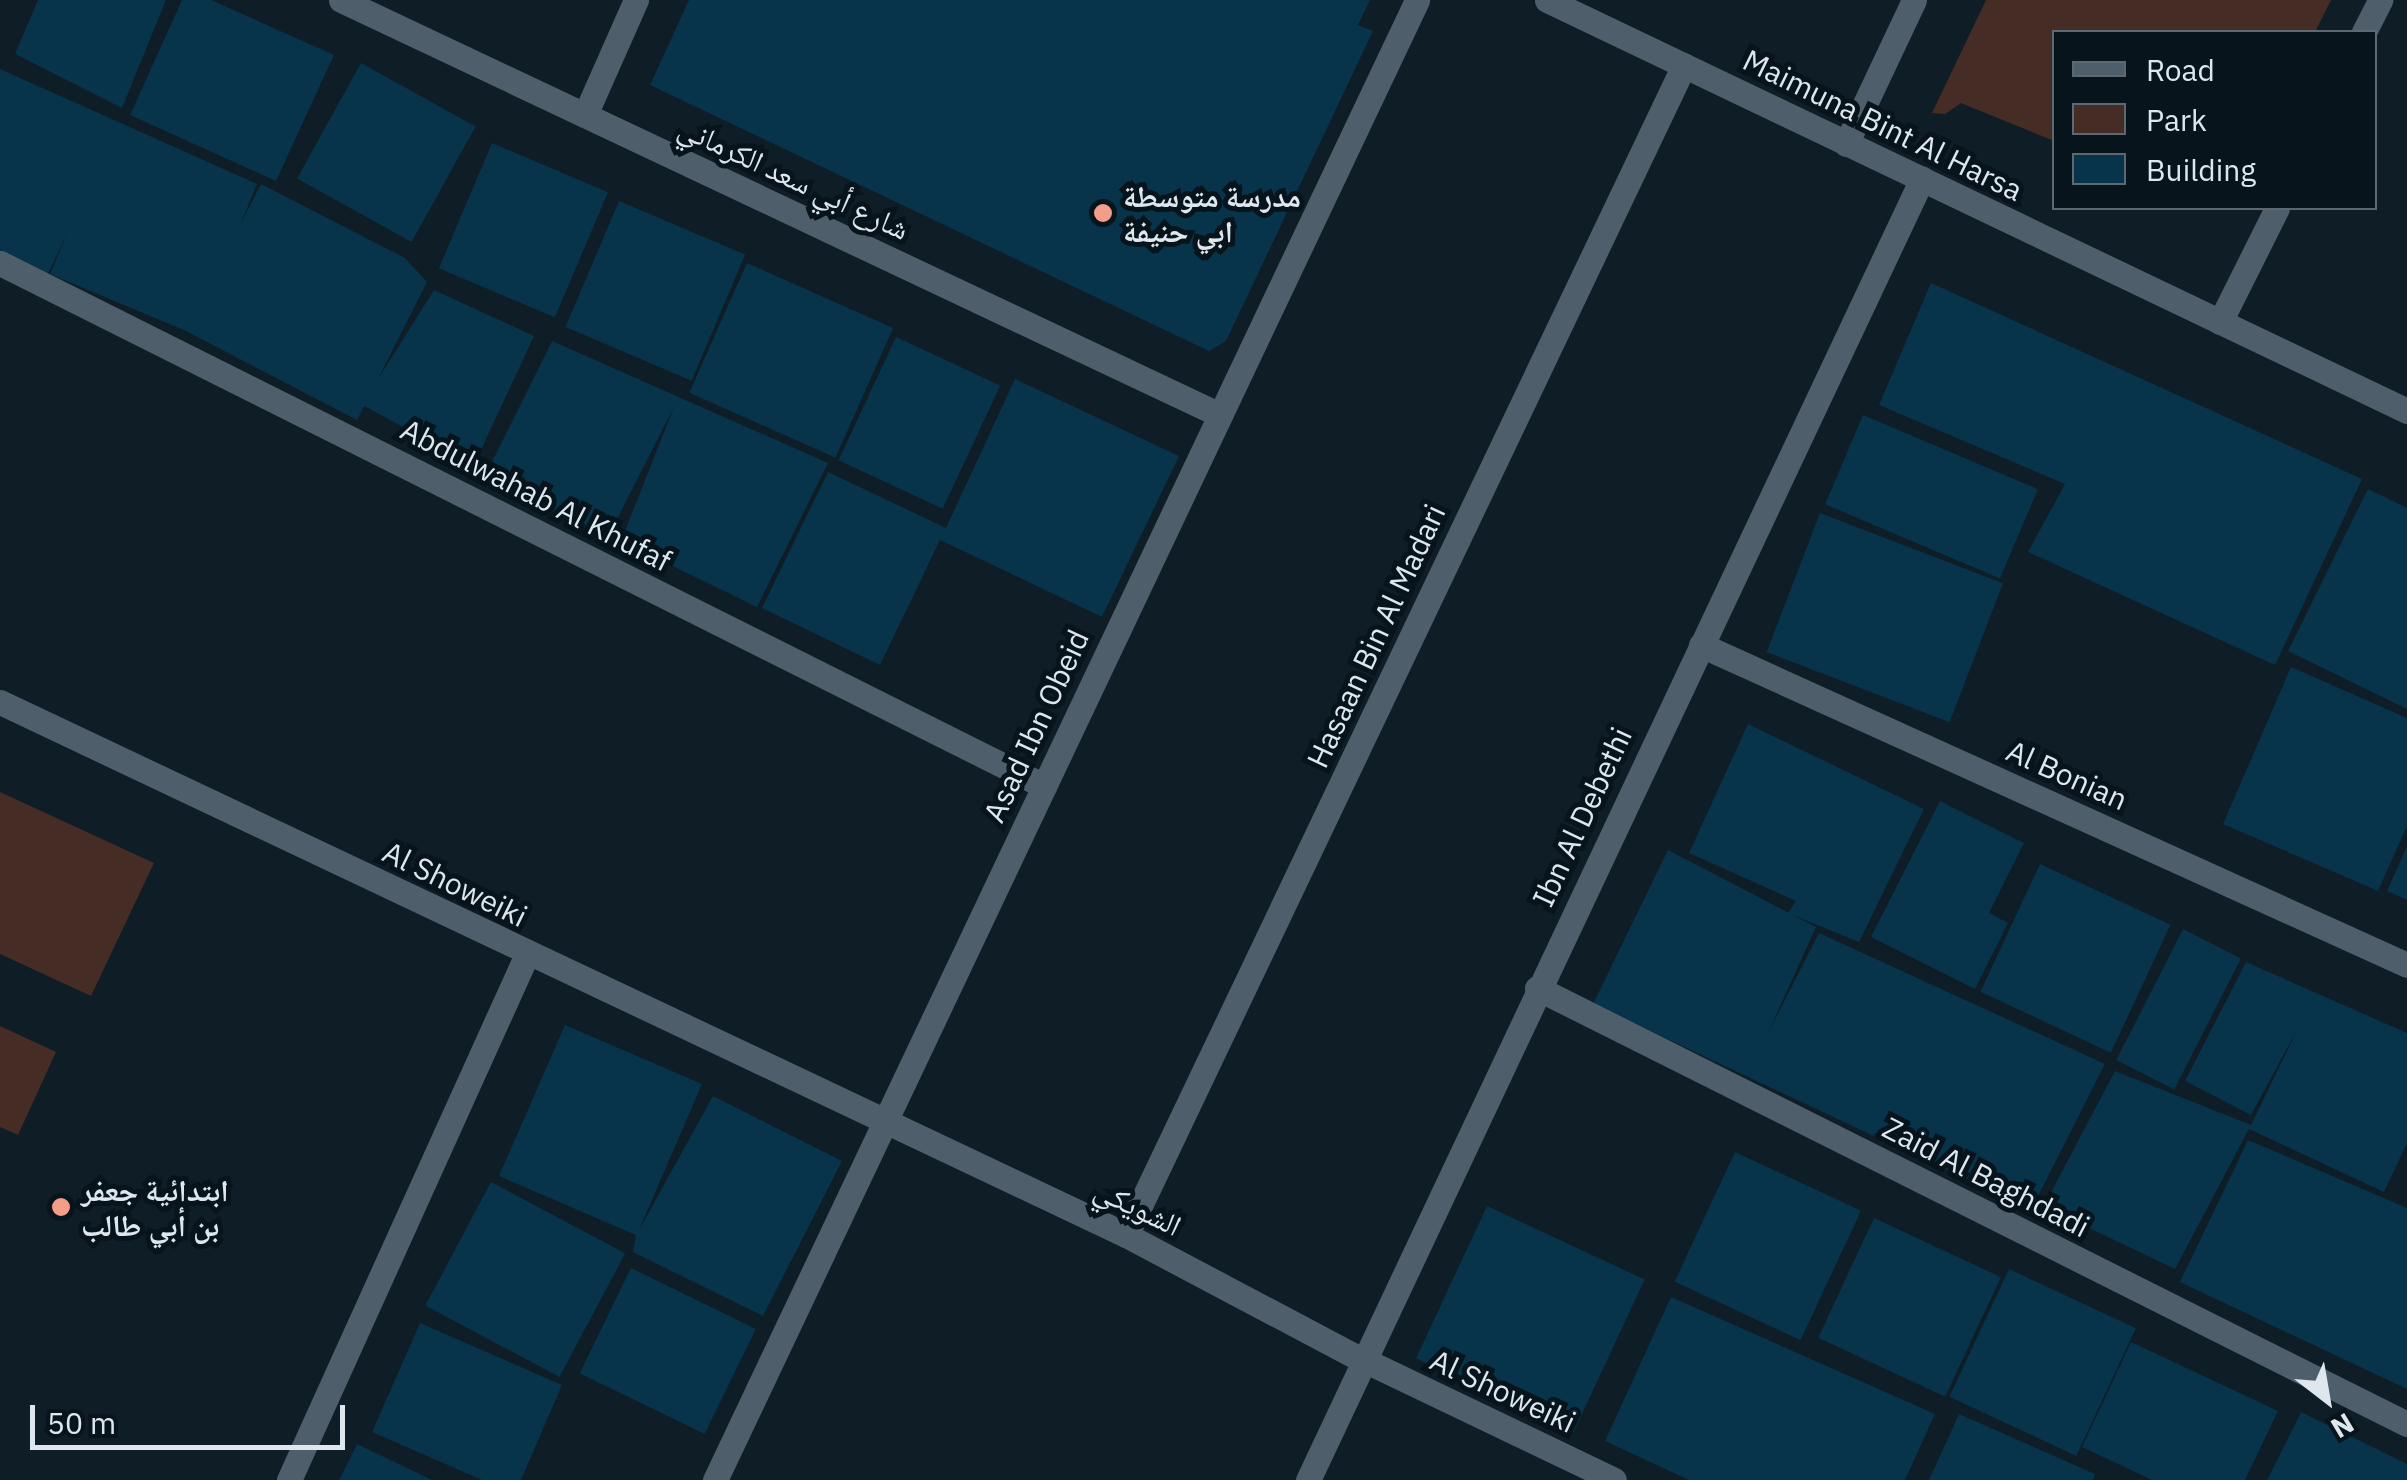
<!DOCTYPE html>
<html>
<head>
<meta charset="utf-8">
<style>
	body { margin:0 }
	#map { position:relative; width:2407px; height:1480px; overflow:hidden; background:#0f1d26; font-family:"IBM Plex Sans","Noto Naskh Arabic",sans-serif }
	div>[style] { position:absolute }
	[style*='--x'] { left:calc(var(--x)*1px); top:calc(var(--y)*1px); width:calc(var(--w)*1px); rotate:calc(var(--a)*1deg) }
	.green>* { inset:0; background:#452c25 }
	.building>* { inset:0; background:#07334b; transform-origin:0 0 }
	.minor>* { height:25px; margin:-12.5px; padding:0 12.5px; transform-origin:12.5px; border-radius:12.5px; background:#4e5f6b }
	.dots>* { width:28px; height:28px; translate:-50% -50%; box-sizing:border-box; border:5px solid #07141c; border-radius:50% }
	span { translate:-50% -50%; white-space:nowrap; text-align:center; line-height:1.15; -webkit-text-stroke:10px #07141c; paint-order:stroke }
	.street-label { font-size:30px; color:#dee7ee }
	.poi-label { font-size:30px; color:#dee7ee; font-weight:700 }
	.left { translate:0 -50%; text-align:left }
	.legend { position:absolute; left:2052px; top:30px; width:325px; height:180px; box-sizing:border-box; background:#07141c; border:2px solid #5d6870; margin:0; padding:12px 18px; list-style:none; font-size:30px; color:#dee7ee }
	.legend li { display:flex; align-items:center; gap:20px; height:50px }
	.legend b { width:50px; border:2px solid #5d6870 }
	.north { position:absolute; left:2277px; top:1350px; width:100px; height:100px; -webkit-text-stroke:8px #07141c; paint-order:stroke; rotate:149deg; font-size:28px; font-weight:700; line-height:40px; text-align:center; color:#dee7ee }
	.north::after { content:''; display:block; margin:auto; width:35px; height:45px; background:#dee7ee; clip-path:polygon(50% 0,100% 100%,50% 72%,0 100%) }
	.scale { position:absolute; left:30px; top:1405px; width:315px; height:45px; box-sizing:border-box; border:5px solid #dee7ee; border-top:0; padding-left:12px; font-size:30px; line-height:35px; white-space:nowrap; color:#dee7ee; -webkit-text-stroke:8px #07141c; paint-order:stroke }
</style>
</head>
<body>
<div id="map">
	<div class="green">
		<div style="clip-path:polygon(1986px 0,2331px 0,2315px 32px,2054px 32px,2054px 141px,1961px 103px,1945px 114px,1932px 113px)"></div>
		<div style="clip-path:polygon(0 792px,154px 863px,91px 996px,0 954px)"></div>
		<div style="clip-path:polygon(0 1026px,56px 1052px,18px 1135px,0 1127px)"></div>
	</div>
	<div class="building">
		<div style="clip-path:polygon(38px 0,166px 0,122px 108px,15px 54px)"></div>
		<div style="clip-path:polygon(182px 0,211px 0,334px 55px,276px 181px,130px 115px)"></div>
		<div style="clip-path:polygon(689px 0,1370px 0,1358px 25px,1373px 31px,1226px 341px,1209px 351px,650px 85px)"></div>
		<div style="left:361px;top:63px;width:131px;height:132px;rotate:29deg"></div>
		<div style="clip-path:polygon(0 69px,257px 184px,241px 223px,261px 184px,405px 258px,427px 282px,378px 379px,434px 290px,534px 336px,474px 465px,364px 406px,357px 420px,186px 331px,50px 274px,67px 234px,46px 278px,0 258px)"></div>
		<div style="left:492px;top:143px;width:126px;height:136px;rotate:23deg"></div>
		<div style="left:619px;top:201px;width:137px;height:137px;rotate:23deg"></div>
		<div style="left:747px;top:263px;width:160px;height:142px;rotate:24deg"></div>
		<div style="clip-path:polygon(1931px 283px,2362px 479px,2275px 665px,2028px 552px,2065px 484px,1879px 405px)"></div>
		<div style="left:896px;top:337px;width:115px;height:136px;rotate:25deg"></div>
		<div style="clip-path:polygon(552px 341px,828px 463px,757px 607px,621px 541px,674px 407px,607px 539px,484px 478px)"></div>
		<div style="clip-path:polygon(1015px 379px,1179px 456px,1102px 617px,940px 540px,880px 665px,762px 608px,828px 472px,946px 528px)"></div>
		<div style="left:1863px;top:415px;width:190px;height:97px;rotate:23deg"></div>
		<div style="clip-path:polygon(2368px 489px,2407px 508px,2407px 709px,2288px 651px)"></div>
		<div style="left:1820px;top:513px;width:196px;height:149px;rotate:21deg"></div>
		<div style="clip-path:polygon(2291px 667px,2407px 718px,2407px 826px,2378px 891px,2223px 824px)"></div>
		<div style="clip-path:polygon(1748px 724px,1924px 809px,1859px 942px,1788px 913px,1796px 901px,1689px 853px)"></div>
		<div style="clip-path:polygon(1940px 801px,2024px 843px,1989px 913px,2008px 923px,1975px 989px,1871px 937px)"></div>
		<div style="clip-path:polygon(2407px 846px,2407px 900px,2387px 891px)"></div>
		<div style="clip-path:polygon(1668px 850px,1816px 927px,1768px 1033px,1819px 933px,2105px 1064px,2031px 1210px,1593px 1004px)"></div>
		<div style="left:2040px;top:864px;width:144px;height:141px;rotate:25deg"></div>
		<div style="left:2183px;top:929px;width:65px;height:147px;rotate:27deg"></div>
		<div style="clip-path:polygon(2246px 962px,2407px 1033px,2407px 1143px,2384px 1192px,2249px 1129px,2175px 1269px,2089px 1228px,2038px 1217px,2115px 1071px,2251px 1125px,2298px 1028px,2251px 1115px,2185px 1081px)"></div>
		<div style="clip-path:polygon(565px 1025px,702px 1084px,639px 1230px,713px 1096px,842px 1161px,763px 1316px,633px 1252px,636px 1235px,499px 1176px)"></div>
		<div style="clip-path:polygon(2248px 1140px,2407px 1208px,2407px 1389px,2180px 1282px)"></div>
		<div style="left:1735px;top:1152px;width:139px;height:143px;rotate:25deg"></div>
		<div style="left:491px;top:1182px;width:152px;height:140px;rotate:28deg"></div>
		<div style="left:1487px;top:1206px;width:174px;height:168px;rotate:25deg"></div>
		<div style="left:1874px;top:1218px;width:140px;height:132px;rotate:25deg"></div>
		<div style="left:631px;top:1268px;width:139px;height:117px;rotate:26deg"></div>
		<div style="left:2009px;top:1269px;width:140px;height:141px;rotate:25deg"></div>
		<div style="clip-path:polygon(1671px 1297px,1935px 1414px,1905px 1480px,1689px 1480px,1605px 1441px)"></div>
		<div style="clip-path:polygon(420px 1323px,562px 1385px,521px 1480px,482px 1480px,372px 1432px)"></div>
		<div style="clip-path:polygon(2131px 1342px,2278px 1411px,2245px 1480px,2152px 1480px,2082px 1447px)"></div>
		<div style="clip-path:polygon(2301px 1412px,2407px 1464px,2407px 1480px,2267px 1480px)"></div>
		<div style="clip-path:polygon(1959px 1414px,2095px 1474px,2093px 1480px,1929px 1480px)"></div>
		<div style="clip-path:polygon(357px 1444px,432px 1480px,339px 1480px)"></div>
	</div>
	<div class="minor">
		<div style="--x:341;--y:0;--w:972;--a:25.27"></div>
		<div style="--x:1547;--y:0;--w:953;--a:25.54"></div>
		<div style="--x:2364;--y:32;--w:36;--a:-63"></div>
		<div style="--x:585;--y:115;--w:126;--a:-66.1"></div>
		<div style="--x:1846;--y:144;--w:159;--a:-64.7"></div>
		<div style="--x:0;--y:263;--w:1168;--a:26.61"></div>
		<div style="--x:2220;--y:322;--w:127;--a:-63.4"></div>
		<div style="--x:1701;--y:645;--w:775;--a:24.38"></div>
		<div style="--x:0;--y:702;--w:1246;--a:25.33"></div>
		<div style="--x:1126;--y:1235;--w:265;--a:27.9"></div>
		<div style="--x:1537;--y:988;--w:973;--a:26.62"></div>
		<div style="--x:1126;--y:1235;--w:1296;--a:-64.5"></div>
		<div style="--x:1364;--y:1360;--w:277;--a:25.6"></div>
		<div style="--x:289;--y:1480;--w:577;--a:-65.65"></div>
		<div style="--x:715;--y:1480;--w:1638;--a:-64.62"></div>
		<div style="--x:1308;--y:1480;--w:1439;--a:-64.74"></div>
	</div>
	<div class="dots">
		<div style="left:1103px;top:213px;background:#f49e89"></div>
		<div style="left:61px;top:1207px;background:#f49e89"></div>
	</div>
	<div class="street-label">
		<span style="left:1883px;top:125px;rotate:26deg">Maimuna Bint Al Harsa</span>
		<span style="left:794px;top:178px;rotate:25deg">شارع أبي سعد الكرماني</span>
		<span style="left:536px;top:495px;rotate:27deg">Abdulwahab Al Khufaf</span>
		<span style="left:1376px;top:636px;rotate:-65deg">Hasaan Bin Al Madari</span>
		<span style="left:1036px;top:726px;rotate:-65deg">Asad Ibn Obeid</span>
		<span style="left:2067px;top:775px;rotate:24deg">Al Bonian</span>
		<span style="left:1582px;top:817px;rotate:-65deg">Ibn Al Debethi</span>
		<span style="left:455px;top:884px;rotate:26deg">Al Showeiki</span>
		<span style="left:1986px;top:1177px;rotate:27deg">Zaid Al Baghdadi</span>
		<span style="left:1138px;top:1207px;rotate:26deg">الشويكي</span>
		<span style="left:1503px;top:1391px;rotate:25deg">Al Showeiki</span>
	</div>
	<div class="poi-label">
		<span class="left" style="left:1123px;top:213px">مدرسة متوسطة<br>ابي حنيفة</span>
		<span class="left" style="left:81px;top:1207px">ابتدائية جعفر<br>بن أبي طالب</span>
	</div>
	<ul class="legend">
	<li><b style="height:12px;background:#4e5f6b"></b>Road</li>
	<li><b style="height:28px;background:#452c25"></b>Park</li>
	<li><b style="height:28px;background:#07334b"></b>Building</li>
	</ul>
	<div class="north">N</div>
	<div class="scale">50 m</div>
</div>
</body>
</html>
